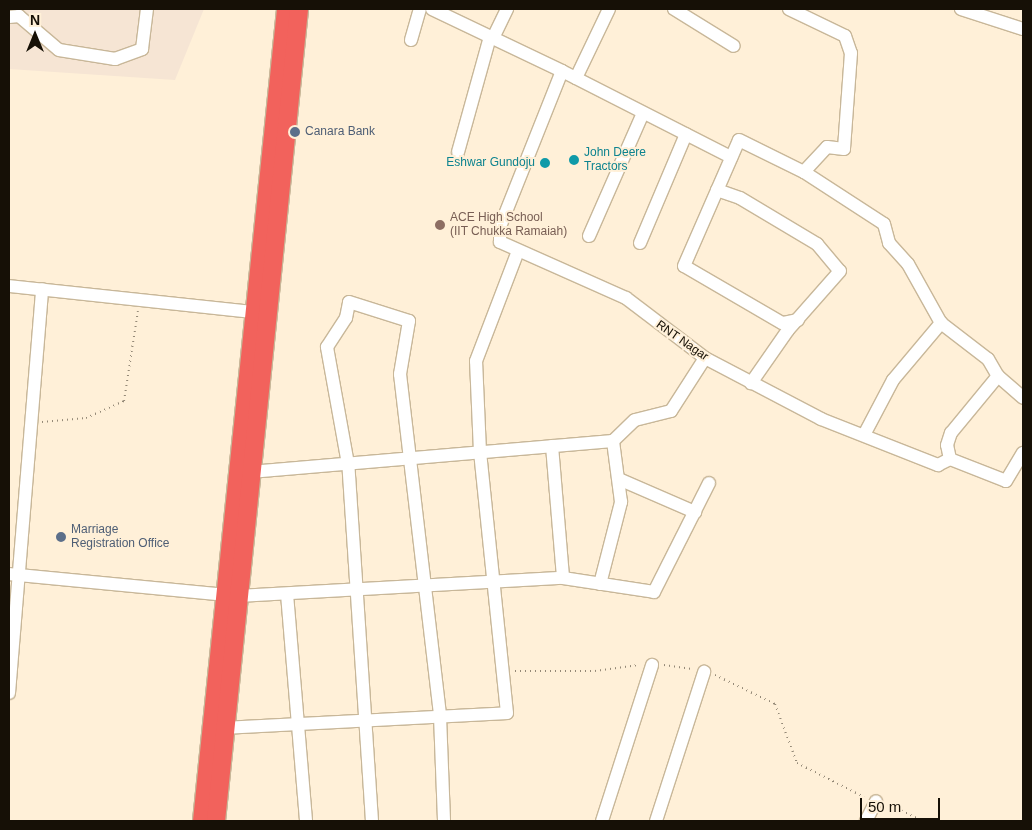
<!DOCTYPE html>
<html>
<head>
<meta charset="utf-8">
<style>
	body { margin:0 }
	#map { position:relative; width:1032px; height:830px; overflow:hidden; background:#fff0d8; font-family:Helvetica,sans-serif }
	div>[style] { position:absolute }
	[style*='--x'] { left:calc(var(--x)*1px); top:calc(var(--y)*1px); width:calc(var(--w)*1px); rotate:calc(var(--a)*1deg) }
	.industrial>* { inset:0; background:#f6e5d4 }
	.path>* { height:2px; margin-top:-1px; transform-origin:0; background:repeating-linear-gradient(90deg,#948977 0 1px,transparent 0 5px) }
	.roads { filter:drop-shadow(1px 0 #c8b799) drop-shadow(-1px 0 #c8b799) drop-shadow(0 1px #c8b799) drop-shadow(0 -1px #c8b799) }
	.minor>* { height:12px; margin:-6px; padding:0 6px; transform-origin:6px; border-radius:6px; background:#fff }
	.highway>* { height:18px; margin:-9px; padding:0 9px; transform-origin:9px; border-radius:9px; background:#f2625c }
	.dots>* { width:14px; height:14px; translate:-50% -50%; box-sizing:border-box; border:2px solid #fff0d8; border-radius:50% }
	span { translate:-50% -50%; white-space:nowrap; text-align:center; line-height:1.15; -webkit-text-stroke:4px #fff0d8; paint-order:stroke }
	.service-label { font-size:12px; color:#4e5e75 }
	.left { translate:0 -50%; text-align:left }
	.culture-label { font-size:12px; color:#0d838f }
	.right { translate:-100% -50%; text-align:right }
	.education-label { font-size:12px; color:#785e54 }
	.street-label { font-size:12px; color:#161006 }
	.frame { position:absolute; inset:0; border:10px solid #161006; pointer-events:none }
	.north { position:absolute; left:10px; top:10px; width:50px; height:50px; -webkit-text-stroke:4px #fff0d8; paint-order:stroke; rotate:0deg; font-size:14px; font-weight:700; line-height:20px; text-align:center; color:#161006 }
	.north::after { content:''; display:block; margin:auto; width:18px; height:22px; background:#161006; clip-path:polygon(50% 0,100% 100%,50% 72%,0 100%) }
	.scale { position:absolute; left:860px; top:798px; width:80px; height:22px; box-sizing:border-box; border:2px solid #161006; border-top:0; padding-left:6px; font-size:15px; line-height:18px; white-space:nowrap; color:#161006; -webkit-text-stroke:4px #fff0d8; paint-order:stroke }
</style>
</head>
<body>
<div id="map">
	<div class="industrial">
		<div style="clip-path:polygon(9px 9px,204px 9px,175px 80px,9px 69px)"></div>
	</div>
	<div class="path">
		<div style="--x:42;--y:422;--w:44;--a:-5.2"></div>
		<div style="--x:86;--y:418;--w:42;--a:-24.1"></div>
		<div style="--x:124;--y:401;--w:91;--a:-81.2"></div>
		<div style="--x:664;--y:665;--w:30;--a:8"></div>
		<div style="--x:515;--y:671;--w:80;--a:0"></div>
		<div style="--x:595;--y:671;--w:44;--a:-7.8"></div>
		<div style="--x:715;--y:675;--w:67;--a:25.8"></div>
		<div style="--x:775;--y:704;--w:63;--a:69.6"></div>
		<div style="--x:797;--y:763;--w:75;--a:26.9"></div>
		<div style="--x:888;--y:804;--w:39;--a:26"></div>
	</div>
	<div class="roads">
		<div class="minor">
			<div style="--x:432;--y:9;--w:144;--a:25.5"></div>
			<div style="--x:562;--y:71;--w:168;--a:111.7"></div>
			<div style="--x:500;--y:227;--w:15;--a:90"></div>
			<div style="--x:500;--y:242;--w:138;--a:24"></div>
			<div style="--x:626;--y:298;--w:99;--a:37.2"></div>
			<div style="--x:705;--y:358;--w:131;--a:27.7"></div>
			<div style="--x:821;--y:419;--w:126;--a:21.5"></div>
			<div style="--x:938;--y:465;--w:13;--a:-27"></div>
			<div style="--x:950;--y:459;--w:60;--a:21.4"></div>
			<div style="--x:1006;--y:481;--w:33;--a:-59"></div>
			<div style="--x:674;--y:9;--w:70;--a:31.7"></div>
			<div style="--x:789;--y:9;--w:62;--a:25.7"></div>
			<div style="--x:845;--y:36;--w:18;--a:71"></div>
			<div style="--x:851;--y:53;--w:96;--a:94.2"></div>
			<div style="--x:844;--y:149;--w:17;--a:-173"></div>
			<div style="--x:827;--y:147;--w:34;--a:133"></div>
			<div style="--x:961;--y:9;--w:65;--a:17.9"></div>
			<div style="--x:9;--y:17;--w:10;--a:-6"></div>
			<div style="--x:19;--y:16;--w:52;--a:40.4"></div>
			<div style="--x:59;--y:50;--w:57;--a:9.1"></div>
			<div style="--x:115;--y:59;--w:29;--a:-20"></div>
			<div style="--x:142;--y:49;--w:40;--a:-82.9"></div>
			<div style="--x:493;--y:38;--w:32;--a:-64"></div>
			<div style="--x:411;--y:40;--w:32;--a:-74"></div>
			<div style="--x:562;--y:71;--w:190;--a:27"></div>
			<div style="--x:576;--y:78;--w:76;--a:-64.4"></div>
			<div style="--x:458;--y:152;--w:119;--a:-74.5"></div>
			<div style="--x:717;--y:190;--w:24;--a:19"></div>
			<div style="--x:740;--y:198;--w:90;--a:30.9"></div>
			<div style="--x:817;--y:244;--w:35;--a:50"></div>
			<div style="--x:840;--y:271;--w:79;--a:131.4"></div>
			<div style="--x:788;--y:330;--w:65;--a:124.9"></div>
			<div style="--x:589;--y:236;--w:134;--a:-66.3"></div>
			<div style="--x:640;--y:243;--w:118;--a:-67.1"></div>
			<div style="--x:9;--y:286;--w:246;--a:6.1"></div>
			<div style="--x:798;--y:320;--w:16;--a:169"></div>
			<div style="--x:782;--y:323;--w:113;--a:-149.8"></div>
			<div style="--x:684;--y:266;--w:137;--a:-66.4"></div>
			<div style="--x:739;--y:140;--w:72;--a:26.2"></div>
			<div style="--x:804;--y:172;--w:95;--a:33"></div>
			<div style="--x:884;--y:224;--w:20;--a:75"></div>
			<div style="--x:889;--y:243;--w:28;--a:48"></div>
			<div style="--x:908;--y:264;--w:68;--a:60.8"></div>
			<div style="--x:941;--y:323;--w:59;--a:37.5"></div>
			<div style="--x:988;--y:359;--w:20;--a:60"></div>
			<div style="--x:998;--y:376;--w:33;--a:41"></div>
			<div style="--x:864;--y:435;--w:62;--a:-62.2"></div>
			<div style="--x:893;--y:380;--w:75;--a:-49.9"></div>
			<div style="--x:552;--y:446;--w:132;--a:85.2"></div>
			<div style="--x:950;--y:459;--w:14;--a:-102"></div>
			<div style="--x:947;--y:445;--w:13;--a:-72"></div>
			<div style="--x:951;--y:433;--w:74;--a:-50.5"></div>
			<div style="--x:250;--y:472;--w:364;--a:-4.9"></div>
			<div style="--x:613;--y:441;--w:30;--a:-44"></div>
			<div style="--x:635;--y:420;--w:37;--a:-14"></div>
			<div style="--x:671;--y:411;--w:63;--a:-57.3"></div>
			<div style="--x:621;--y:480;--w:81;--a:23.4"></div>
			<div style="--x:9;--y:574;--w:218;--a:5.5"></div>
			<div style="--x:600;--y:584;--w:85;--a:-75.6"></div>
			<div style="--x:621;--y:502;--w:62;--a:-97.5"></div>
			<div style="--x:287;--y:594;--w:228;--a:85.2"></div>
			<div style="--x:238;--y:596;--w:325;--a:-3.2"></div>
			<div style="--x:563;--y:578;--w:92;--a:8.7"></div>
			<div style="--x:654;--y:592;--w:122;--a:-63.2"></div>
			<div style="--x:9;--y:693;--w:405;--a:-85.3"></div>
			<div style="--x:224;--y:728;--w:283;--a:-3"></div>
			<div style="--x:507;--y:713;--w:262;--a:-95.9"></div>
			<div style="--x:480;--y:452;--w:91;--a:-92.5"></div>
			<div style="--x:476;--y:361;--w:118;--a:-69.1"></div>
			<div style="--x:372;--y:821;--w:358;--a:-93.8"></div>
			<div style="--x:348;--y:464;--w:119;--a:-100.2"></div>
			<div style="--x:327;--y:347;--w:35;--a:-57"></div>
			<div style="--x:346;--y:318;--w:16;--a:-79"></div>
			<div style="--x:349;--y:302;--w:63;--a:17.6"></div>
			<div style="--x:409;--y:321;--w:54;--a:99.6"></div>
			<div style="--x:400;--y:374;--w:344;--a:83.3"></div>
			<div style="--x:440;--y:716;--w:105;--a:87.8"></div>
			<div style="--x:602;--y:821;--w:164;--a:-72.2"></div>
			<div style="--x:656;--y:821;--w:157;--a:-72.1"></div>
			<div style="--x:866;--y:821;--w:22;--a:-63"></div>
		</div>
		<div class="highway">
			<div style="--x:202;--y:821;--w:816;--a:-84.09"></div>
			<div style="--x:216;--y:821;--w:816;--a:-84.16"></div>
		</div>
	</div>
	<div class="dots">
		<div style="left:295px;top:132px;background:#5c6f8a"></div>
		<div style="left:574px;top:160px;background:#0f9aa8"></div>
		<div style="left:545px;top:163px;background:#0f9aa8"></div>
		<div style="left:440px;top:225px;background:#8d6e63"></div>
		<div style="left:61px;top:537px;background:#5c6f8a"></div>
	</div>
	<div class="service-label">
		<span class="left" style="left:305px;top:132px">Canara Bank</span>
		<span class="left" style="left:71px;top:537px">Marriage<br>Registration Office</span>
	</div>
	<div class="culture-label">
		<span class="left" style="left:584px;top:160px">John Deere<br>Tractors</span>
		<span class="right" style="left:535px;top:163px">Eshwar Gundoju</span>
	</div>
	<div class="education-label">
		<span class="left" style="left:450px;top:225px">ACE High School<br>(IIT Chukka Ramaiah)</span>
	</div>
	<div class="street-label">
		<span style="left:682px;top:341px;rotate:35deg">RNT Nagar</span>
	</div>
	<div class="frame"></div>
	<div class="north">N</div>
	<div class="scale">50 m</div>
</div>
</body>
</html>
